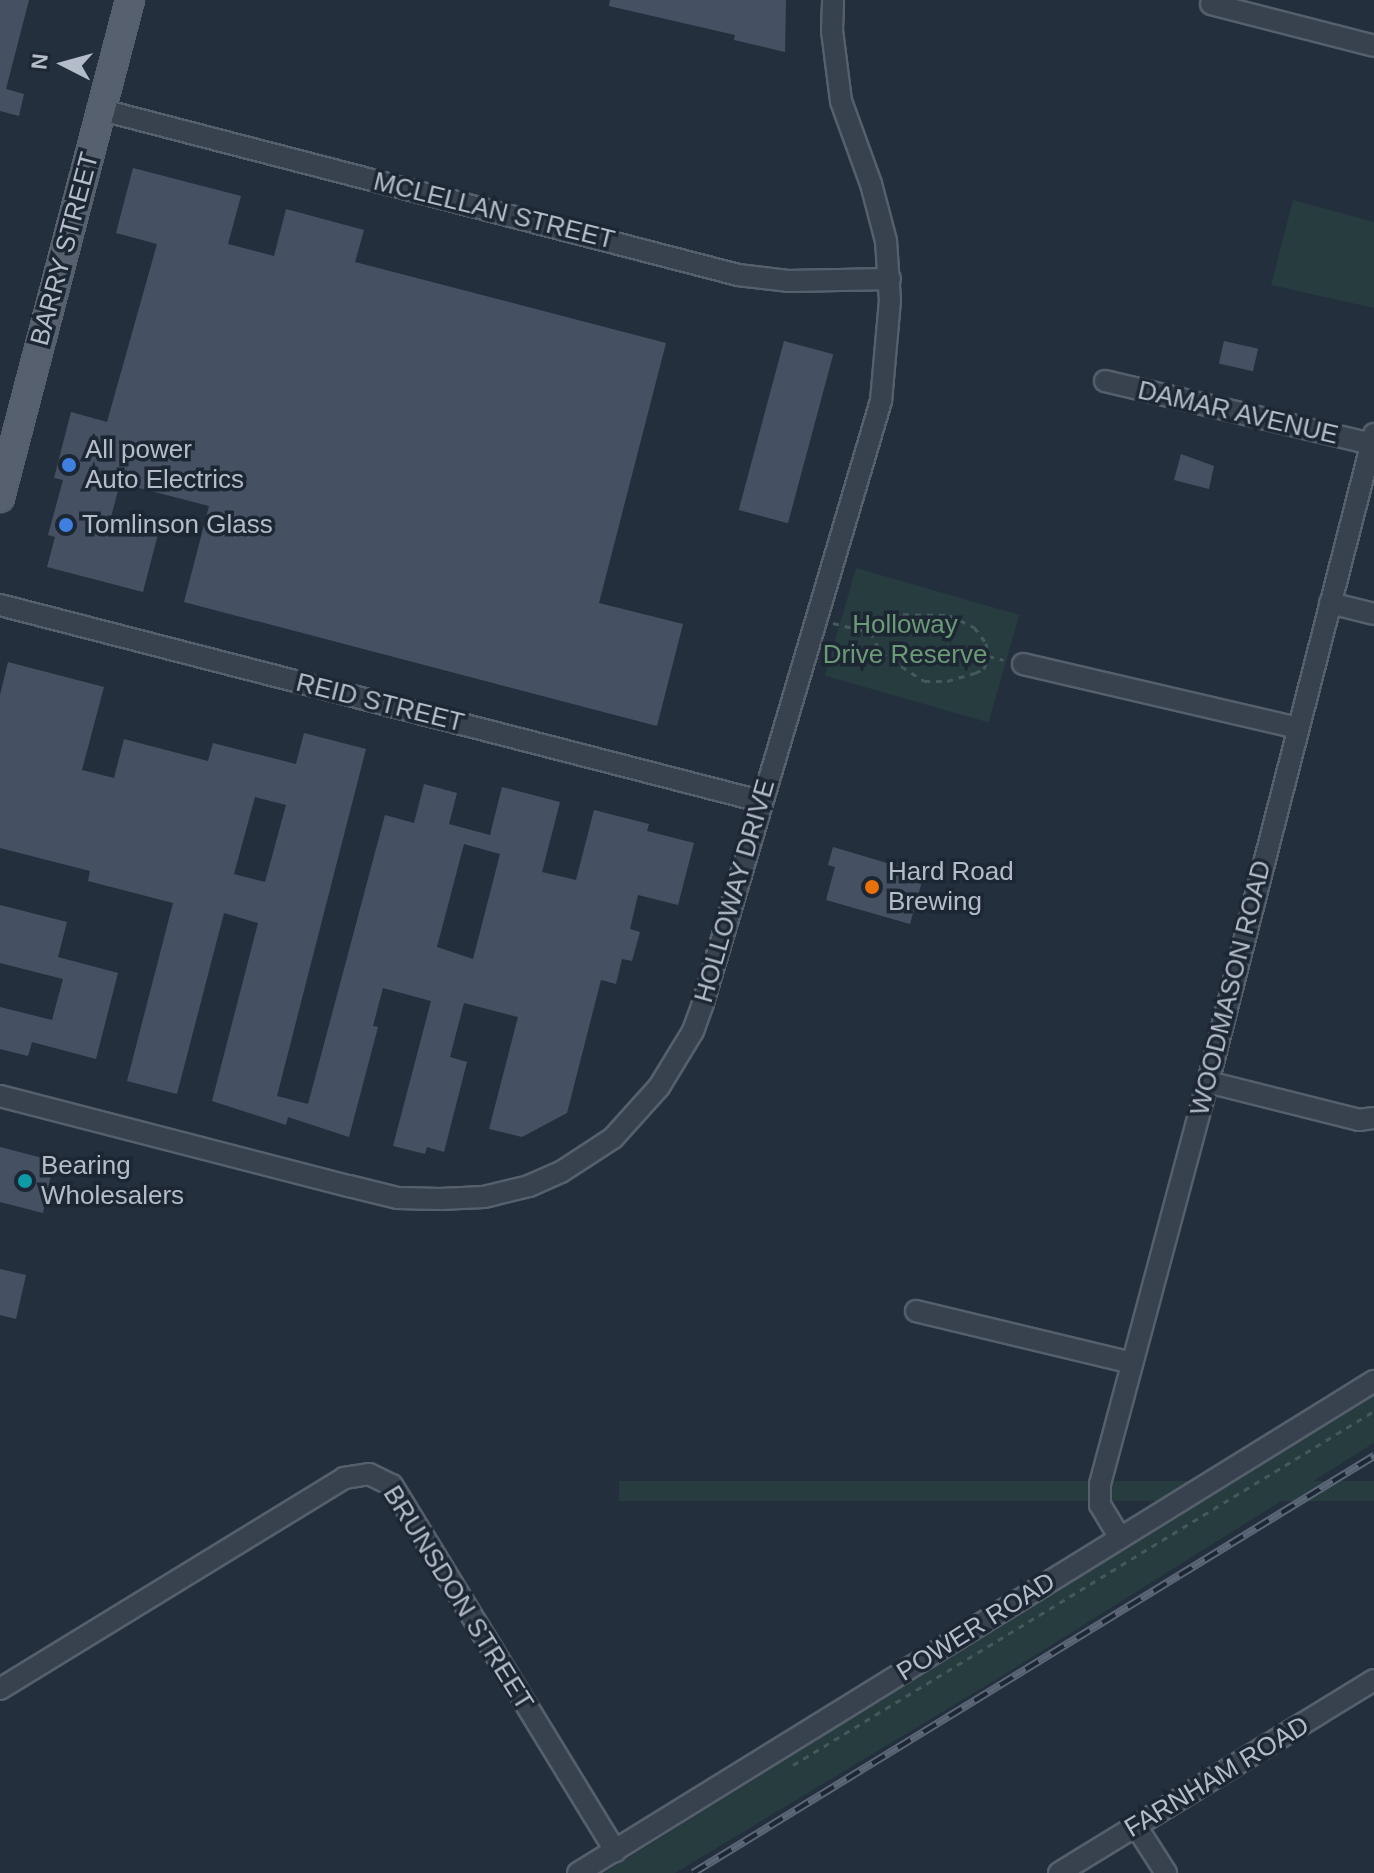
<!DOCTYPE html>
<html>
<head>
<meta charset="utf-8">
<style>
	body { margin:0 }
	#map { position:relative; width:1374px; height:1873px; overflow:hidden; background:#242f3e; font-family:Arial,sans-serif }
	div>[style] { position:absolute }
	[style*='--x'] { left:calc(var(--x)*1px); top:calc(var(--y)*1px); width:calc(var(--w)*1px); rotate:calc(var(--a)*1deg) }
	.green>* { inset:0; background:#263c3f; transform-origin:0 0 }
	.building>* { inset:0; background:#455162; transform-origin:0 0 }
	.path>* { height:3px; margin-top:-1.5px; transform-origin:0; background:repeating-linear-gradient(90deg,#44595c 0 6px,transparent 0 12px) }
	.roads { filter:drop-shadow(2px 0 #565f6c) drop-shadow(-2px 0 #565f6c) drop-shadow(0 2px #565f6c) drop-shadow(0 -2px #565f6c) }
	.minor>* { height:20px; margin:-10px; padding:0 10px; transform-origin:10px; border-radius:10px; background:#38414e }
	.major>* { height:26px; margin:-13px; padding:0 13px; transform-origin:13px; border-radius:13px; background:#56606e }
	.rail>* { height:8px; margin-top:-4px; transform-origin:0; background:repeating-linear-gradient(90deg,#1d2633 0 15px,#5a6575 0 30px); box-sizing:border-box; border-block:2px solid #5a6575 }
	.dots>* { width:22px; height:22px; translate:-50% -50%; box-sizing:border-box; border:4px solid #1d2633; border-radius:50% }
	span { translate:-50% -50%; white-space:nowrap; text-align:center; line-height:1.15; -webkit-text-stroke:7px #1d2633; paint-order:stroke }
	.street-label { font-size:26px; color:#b4bcc9 }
	.poi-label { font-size:26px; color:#b4bcc9 }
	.left { translate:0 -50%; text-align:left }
	.park-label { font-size:26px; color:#6b9a76 }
	.north { position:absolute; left:24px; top:24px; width:80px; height:80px; -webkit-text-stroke:6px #1d2633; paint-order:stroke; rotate:276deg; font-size:22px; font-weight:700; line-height:32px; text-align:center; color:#b4bcc9 }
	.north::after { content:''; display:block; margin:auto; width:28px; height:36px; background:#b4bcc9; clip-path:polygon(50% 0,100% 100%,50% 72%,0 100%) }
</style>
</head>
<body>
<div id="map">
	<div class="green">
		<div style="clip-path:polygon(1293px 200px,1374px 222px,1374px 308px,1271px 285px)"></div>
		<div style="left:856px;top:568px;width:170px;height:112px;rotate:16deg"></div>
		<div style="clip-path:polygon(1374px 1393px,1374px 1443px,1002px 1676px,675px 1873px,604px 1873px)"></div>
		<div style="left:1374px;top:1481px;width:20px;height:755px;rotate:90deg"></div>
	</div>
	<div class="building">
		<div style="clip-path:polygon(0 0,29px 0,6px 89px,24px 94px,19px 116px,0 111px)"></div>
		<div style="clip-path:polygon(610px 0,786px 0,785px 52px,734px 40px,735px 35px,609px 6px)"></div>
		<div style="clip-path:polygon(133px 168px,241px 196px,228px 244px,274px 256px,286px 209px,364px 230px,355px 262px,666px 343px,599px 603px,683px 624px,657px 726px,184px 602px,209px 506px,120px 483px,111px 517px,159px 530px,143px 592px,47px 567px,55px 537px,48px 535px,63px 480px,54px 478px,71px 412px,107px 422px,157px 244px,116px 233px)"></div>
		<div style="left:784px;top:341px;width:51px;height:175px;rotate:15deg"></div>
		<div style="left:1224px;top:341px;width:35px;height:23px;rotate:13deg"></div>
		<div style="clip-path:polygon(1181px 454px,1214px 466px,1209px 489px,1174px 480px)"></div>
		<div style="clip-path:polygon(evenodd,8px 662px,104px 687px,82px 770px,114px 778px,124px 739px,208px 761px,213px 743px,296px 764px,304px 733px,366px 749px,277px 1096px,308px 1104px,385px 815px,414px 823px,424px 784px,457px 793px,449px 824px,490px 835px,502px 787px,560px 802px,542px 872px,576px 880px,594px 810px,649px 824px,647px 831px,694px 843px,678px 905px,638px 895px,630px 929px,640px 932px,632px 961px,622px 959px,616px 984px,601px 980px,567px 1113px,522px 1137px,489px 1129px,518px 1017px,464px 1003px,450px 1057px,467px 1062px,444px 1152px,427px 1147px,425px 1154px,393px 1146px,431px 1001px,383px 988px,373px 1026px,378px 1027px,349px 1137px,288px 1117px,286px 1125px,212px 1101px,258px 923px,224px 913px,177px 1094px,127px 1081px,173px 903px,88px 881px,90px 871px,0 848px,0 695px,8px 662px,255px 797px,286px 805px,265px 882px,234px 874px,255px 797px,8px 662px,464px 844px,500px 854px,473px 959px,437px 947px,464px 844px)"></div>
		<div style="clip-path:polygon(833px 847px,924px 874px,910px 924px,826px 900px,835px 867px,828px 865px)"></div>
		<div style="clip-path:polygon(0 905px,67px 922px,58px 957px,118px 973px,96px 1059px,32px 1042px,28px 1056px,0 1049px,0 1007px,52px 1020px,63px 979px,0 963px)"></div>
		<div style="clip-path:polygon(0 1147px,54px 1161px,43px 1213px,0 1202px)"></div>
		<div style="clip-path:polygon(0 1269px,26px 1275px,16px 1319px,0 1315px)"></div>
	</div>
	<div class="path">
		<div style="--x:833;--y:623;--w:38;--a:14"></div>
		<div style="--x:870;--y:632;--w:24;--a:62"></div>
		<div style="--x:881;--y:653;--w:51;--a:33.1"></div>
		<div style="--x:924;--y:681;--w:23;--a:0"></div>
		<div style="--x:947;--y:681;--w:29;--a:-16"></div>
		<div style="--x:975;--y:673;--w:10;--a:-24"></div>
		<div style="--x:984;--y:669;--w:14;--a:-73"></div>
		<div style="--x:988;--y:656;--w:16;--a:14"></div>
		<div style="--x:870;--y:632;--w:14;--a:-54"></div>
		<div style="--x:878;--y:621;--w:15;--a:-28"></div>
		<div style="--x:891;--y:614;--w:58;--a:1"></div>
		<div style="--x:949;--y:615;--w:28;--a:26"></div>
		<div style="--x:974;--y:627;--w:20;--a:53"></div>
		<div style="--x:986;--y:643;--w:13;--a:81"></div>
		<div style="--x:793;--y:1765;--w:680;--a:-31.35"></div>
	</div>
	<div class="roads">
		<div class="minor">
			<div style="--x:1211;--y:4;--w:168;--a:14.4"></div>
			<div style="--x:102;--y:110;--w:657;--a:14.54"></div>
			<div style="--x:738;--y:275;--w:50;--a:6.8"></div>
			<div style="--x:788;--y:281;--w:102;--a:-1.1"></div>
			<div style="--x:1105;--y:381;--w:273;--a:13.3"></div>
			<div style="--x:1330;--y:603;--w:45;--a:14"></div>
			<div style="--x:0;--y:605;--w:785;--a:14.46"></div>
			<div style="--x:1023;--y:664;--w:281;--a:13.1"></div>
			<div style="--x:1208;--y:1082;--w:156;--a:14.1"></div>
			<div style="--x:1359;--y:1120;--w:15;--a:-8"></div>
			<div style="--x:0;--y:1096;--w:360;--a:14.5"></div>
			<div style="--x:349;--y:1186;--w:50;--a:13.8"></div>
			<div style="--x:398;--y:1198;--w:42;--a:1.4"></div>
			<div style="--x:440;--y:1199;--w:44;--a:-2.6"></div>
			<div style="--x:484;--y:1197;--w:46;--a:-13.7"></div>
			<div style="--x:529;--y:1186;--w:35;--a:-24"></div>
			<div style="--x:561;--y:1172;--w:62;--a:-33.2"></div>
			<div style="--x:613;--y:1138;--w:69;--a:-48"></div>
			<div style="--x:659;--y:1087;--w:66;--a:-58.7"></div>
			<div style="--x:693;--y:1031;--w:30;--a:-70"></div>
			<div style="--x:703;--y:1003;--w:628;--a:-73.53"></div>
			<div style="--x:881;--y:401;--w:100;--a:-84.9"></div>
			<div style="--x:890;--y:301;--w:60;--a:-93.8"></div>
			<div style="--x:886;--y:241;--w:59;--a:-104.7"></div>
			<div style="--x:871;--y:184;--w:88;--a:-109.9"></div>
			<div style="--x:841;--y:101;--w:71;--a:-97.3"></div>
			<div style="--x:832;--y:31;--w:31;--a:-88"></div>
			<div style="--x:916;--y:1311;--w:222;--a:13.5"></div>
			<div style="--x:1120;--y:1538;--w:39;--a:-121"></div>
			<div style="--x:1100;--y:1505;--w:21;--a:-90"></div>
			<div style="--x:1100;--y:1484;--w:416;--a:-75"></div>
			<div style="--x:1208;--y:1082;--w:669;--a:-75.63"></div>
			<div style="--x:0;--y:1689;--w:404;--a:-31.5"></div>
			<div style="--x:344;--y:1478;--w:25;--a:-9"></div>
			<div style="--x:369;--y:1474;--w:25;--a:26"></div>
			<div style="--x:392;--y:1485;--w:429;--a:58.6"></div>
			<div style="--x:1136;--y:1826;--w:56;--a:57.4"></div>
			<div style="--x:578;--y:1873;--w:936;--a:-31.72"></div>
			<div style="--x:1059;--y:1873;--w:369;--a:-31.5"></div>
		</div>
		<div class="major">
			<div style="--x:0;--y:498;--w:515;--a:-75.37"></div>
		</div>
	</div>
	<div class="rail">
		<div style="--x:693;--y:1873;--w:799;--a:-31.48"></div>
	</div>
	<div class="dots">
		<div style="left:69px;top:465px;background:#3f7fe0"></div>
		<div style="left:66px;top:525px;background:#3f7fe0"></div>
		<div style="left:872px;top:887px;background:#e8710a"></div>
		<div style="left:25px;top:1181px;background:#0f9aa8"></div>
	</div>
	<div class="street-label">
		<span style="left:494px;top:211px;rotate:14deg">MCLELLAN STREET</span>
		<span style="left:65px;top:249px;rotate:-75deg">BARRY STREET</span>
		<span style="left:1238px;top:413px;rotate:13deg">DAMAR AVENUE</span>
		<span style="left:380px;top:703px;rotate:14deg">REID STREET</span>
		<span style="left:735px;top:891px;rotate:-74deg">HOLLOWAY DRIVE</span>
		<span style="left:1231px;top:988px;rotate:-76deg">WOODMASON ROAD</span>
		<span style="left:458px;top:1598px;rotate:58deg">BRUNSDON STREET</span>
		<span style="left:976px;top:1627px;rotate:-32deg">POWER ROAD</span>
		<span style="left:1217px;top:1777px;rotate:-31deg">FARNHAM ROAD</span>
	</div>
	<div class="poi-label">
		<span class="left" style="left:85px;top:465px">All power<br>Auto Electrics</span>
		<span class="left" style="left:82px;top:525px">Tomlinson Glass</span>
		<span class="left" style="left:888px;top:887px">Hard Road<br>Brewing</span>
		<span class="left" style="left:41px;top:1181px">Bearing<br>Wholesalers</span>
	</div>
	<div class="park-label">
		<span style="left:905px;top:640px">Holloway<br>Drive Reserve</span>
	</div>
	<div class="north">N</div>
</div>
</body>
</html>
